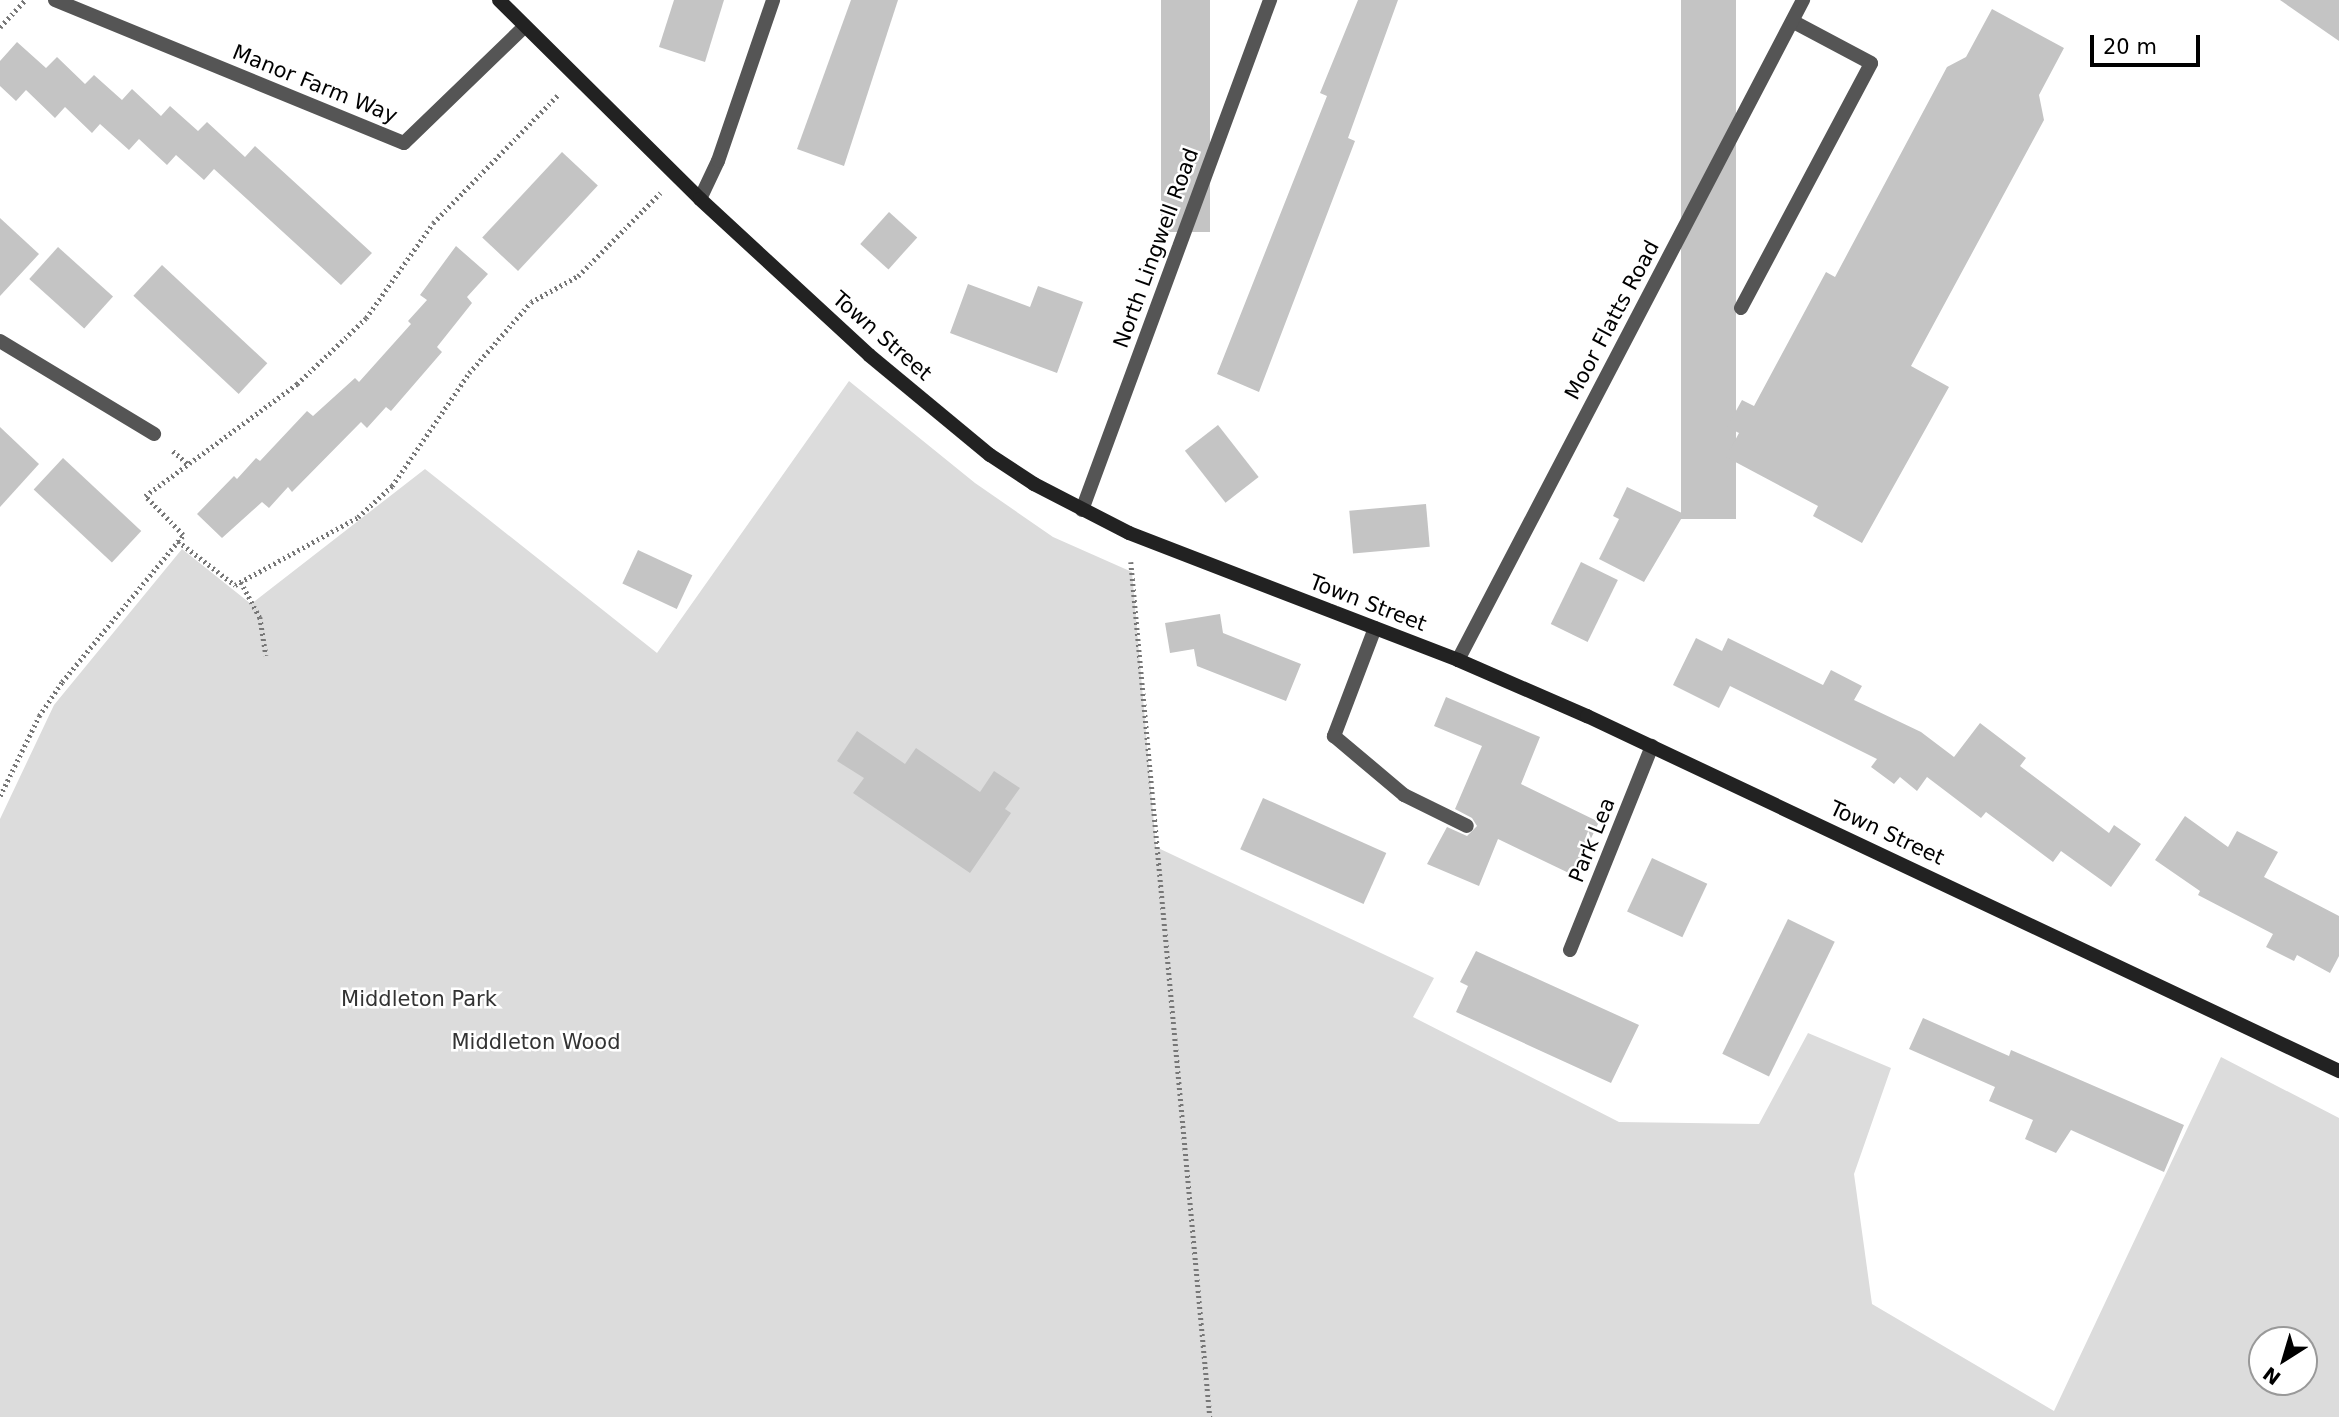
<!DOCTYPE html>
<html>
<head>
<meta charset="utf-8">
<style>
	body { margin:0 }
	#map { position:relative; width:2339px; height:1417px; overflow:hidden; background:#fff; font-family:"DejaVu Sans",sans-serif }
	div>[style] { position:absolute }
	[style*='--x'] { left:calc(var(--x)*1px); top:calc(var(--y)*1px); width:calc(var(--w)*1px); rotate:calc(var(--a)*1deg) }
	.green>* { inset:0; background:#dcdcdc }
	.building>* { inset:0; background:#c4c4c4; transform-origin:0 0 }
	.path>* { height:4.5px; margin-top:-2.25px; transform-origin:0; background:repeating-linear-gradient(90deg,#777 0 2px,transparent 0 5.5px) }
	.lane>* { height:14px; margin:-7px; padding:0 7px; transform-origin:7px; border-radius:7px; background:#555 }
	.street>* { height:14px; margin:-7px; padding:0 7px; transform-origin:7px; border-radius:7px; background:#555 }
	.secondary>* { height:14px; margin:-7px; padding:0 7px; transform-origin:7px; border-radius:7px; background:#222 }
	span { translate:-50% -50%; white-space:nowrap; text-align:center; line-height:1.15; -webkit-text-stroke:5px #fff; paint-order:stroke }
	.street-label { font-size:21px; color:#000 }
	.park-label { font-size:21px; color:#333 }
	.north { position:absolute; left:2248px; top:1326px; width:70px; height:70px; box-sizing:border-box; background:#fff; border:2px solid #999; border-radius:50%; rotate:217deg; font-size:19px; font-weight:700; line-height:28px; text-align:center; color:#000 }
	.north::after { content:''; display:block; margin:auto; width:24px; height:32px; background:#000; clip-path:polygon(50% 0,100% 100%,50% 72%,0 100%) }
	.scale { position:absolute; left:2090px; top:35px; width:110px; height:32px; box-sizing:border-box; border:4px solid #000; border-top:0; padding-left:9px; font-size:21px; line-height:24px; white-space:nowrap; color:#000; -webkit-text-stroke:5px #fff; paint-order:stroke }
</style>
</head>
<body>
<div id="map">
	<div class="green">
		<div style="clip-path:polygon(evenodd,849px 381px,975px 483px,1053px 537px,1132px 572px,1156px 847px,1434px 978px,1413px 1017px,1619px 1122px,1759px 1124px,1808px 1033px,1891px 1068px,1854px 1174px,1872px 1304px,2054px 1411px,2221px 1057px,2339px 1118px,2339px 1417px,0 1417px,0 819px,54px 705px,182px 549px,251px 604px,425px 469px,657px 653px,849px 381px,2262px 1340px,2304px 1340px,2304px 1382px,2262px 1382px,2262px 1340px)"></div>
	</div>
	<div class="building">
		<div style="clip-path:polygon(674px 0,724px 0,705px 62px,659px 47px)"></div>
		<div style="clip-path:polygon(851px 0,898px 0,844px 166px,797px 149px)"></div>
		<div style="left:1161px;top:0;width:49px;height:232px"></div>
		<div style="clip-path:polygon(1358px 0,1398px 0,1348px 138px,1355px 141px,1259px 392px,1217px 374px,1327px 96px,1320px 93px)"></div>
		<div style="left:1681px;top:0;width:55px;height:519px"></div>
		<div style="clip-path:polygon(2280px 0,2339px 0,2339px 41px)"></div>
		<div style="clip-path:polygon(1992px 9px,2064px 48px,2039px 95px,2044px 120px,1911px 366px,1949px 387px,1862px 543px,1813px 516px,1818px 506px,1726px 457px,1739px 433px,1727px 427px,1742px 400px,1754px 406px,1826px 272px,1835px 277px,1947px 67px,1966px 57px)"></div>
		<div style="clip-path:polygon(17px 42px,46px 68px,57px 57px,85px 84px,94px 75px,122px 100px,132px 89px,161px 116px,170px 106px,198px 131px,207px 122px,245px 157px,255px 146px,372px 253px,341px 285px,214px 169px,204px 180px,176px 155px,167px 165px,139px 139px,129px 150px,100px 124px,92px 133px,65px 107px,55px 118px,26px 90px,16px 101px,0 86px,0 61px)"></div>
		<div style="left:562px;top:152px;width:49px;height:117px;rotate:43deg"></div>
		<div style="left:889px;top:212px;width:38px;height:43px;rotate:42deg"></div>
		<div style="clip-path:polygon(0 218px,39px 254px,0 296px)"></div>
		<div style="clip-path:polygon(456px 246px,488px 274px,467px 297px,472px 303px,437px 347px,442px 352px,391px 411px,386px 407px,367px 428px,361px 422px,292px 492px,288px 487px,269px 508px,262px 502px,222px 538px,197px 514px,234px 476px,237px 479px,256px 458px,260px 461px,307px 411px,313px 416px,355px 378px,359px 382px,411px 324px,408px 321px,427px 300px,420px 295px)"></div>
		<div style="left:58px;top:247px;width:74px;height:43px;rotate:42deg"></div>
		<div style="left:162px;top:265px;width:144px;height:42px;rotate:43deg"></div>
		<div style="clip-path:polygon(968px 284px,1030px 307px,1038px 286px,1083px 302px,1057px 373px,950px 333px)"></div>
		<div style="left:1218px;top:425px;width:66px;height:42px;rotate:52deg"></div>
		<div style="clip-path:polygon(0 427px,39px 464px,0 507px)"></div>
		<div style="left:63px;top:458px;width:107px;height:43px;rotate:43deg"></div>
		<div style="clip-path:polygon(1627px 487px,1684px 514px,1644px 582px,1599px 559px,1619px 519px,1613px 516px)"></div>
		<div style="left:1426px;top:504px;width:43px;height:77px;rotate:85deg"></div>
		<div style="left:638px;top:550px;width:60px;height:37px;rotate:25deg"></div>
		<div style="left:1581px;top:562px;width:41px;height:69px;rotate:26deg"></div>
		<div style="clip-path:polygon(1220px 614px,1223px 633px,1301px 664px,1286px 701px,1197px 666px,1194px 649px,1170px 653px,1165px 623px)"></div>
		<div style="clip-path:polygon(1696px 638px,1722px 651px,1728px 638px,1823px 685px,1831px 670px,1862px 686px,1854px 700px,1921px 732px,1954px 757px,1980px 723px,2026px 758px,2020px 766px,2109px 833px,2114px 825px,2141px 844px,2111px 887px,2061px 851px,2053px 862px,1986px 812px,1981px 818px,1927px 777px,1917px 791px,1900px 777px,1894px 784px,1871px 767px,1877px 759px,1730px 686px,1719px 708px,1673px 685px)"></div>
		<div style="clip-path:polygon(1446px 697px,1540px 737px,1521px 784px,1599px 822px,1573px 875px,1498px 839px,1479px 886px,1427px 864px,1447px 827px,1467px 836px,1477px 826px,1472px 818px,1455px 809px,1482px 746px,1434px 726px)"></div>
		<div style="clip-path:polygon(857px 731px,905px 764px,916px 748px,980px 792px,994px 771px,1020px 788px,1005px 809px,1011px 813px,970px 873px,853px 793px,864px 778px,837px 761px)"></div>
		<div style="left:1263px;top:798px;width:135px;height:56px;rotate:24deg"></div>
		<div style="clip-path:polygon(2185px 816px,2228px 847px,2237px 831px,2278px 852px,2264px 877px,2339px 916px,2339px 956px,2330px 973px,2297px 955px,2294px 961px,2266px 947px,2273px 934px,2198px 895px,2200px 891px,2155px 860px)"></div>
		<div style="left:1652px;top:858px;width:61px;height:59px;rotate:25deg"></div>
		<div style="left:1788px;top:919px;width:52px;height:150px;rotate:26deg"></div>
		<div style="clip-path:polygon(1476px 951px,1639px 1025px,1611px 1083px,1456px 1012px,1468px 986px,1460px 982px)"></div>
		<div style="clip-path:polygon(1923px 1018px,2009px 1056px,2011px 1050px,2184px 1125px,2164px 1172px,2071px 1130px,2056px 1153px,2025px 1139px,2033px 1120px,1989px 1101px,1995px 1087px,1909px 1049px)"></div>
	</div>
	<div class="path">
		<div style="--x:0;--y:27;--w:37;--a:-47"></div>
		<div style="--x:173;--y:451;--w:20;--a:41"></div>
		<div style="--x:178;--y:541;--w:72;--a:37.7"></div>
		<div style="--x:235;--y:585;--w:141;--a:-28.9"></div>
		<div style="--x:358;--y:517;--w:46;--a:-42.4"></div>
		<div style="--x:392;--y:486;--w:137;--a:-55.7"></div>
		<div style="--x:469;--y:373;--w:94;--a:-48.9"></div>
		<div style="--x:531;--y:302;--w:54;--a:-29"></div>
		<div style="--x:578;--y:276;--w:117;--a:-45.3"></div>
		<div style="--x:1131;--y:562;--w:859;--a:84.72"></div>
		<div style="--x:241;--y:582;--w:40;--a:62"></div>
		<div style="--x:260;--y:617;--w:39;--a:81"></div>
		<div style="--x:0;--y:796;--w:89;--a:-64"></div>
		<div style="--x:39;--y:716;--w:41;--a:-55.9"></div>
		<div style="--x:62;--y:682;--w:190;--a:-50.5"></div>
		<div style="--x:183;--y:535;--w:54;--a:-134.3"></div>
		<div style="--x:145;--y:496;--w:189;--a:-36.4"></div>
		<div style="--x:297;--y:384;--w:95;--a:-43.7"></div>
		<div style="--x:366;--y:318;--w:116;--a:-54.8"></div>
		<div style="--x:433;--y:223;--w:179;--a:-45.7"></div>
	</div>
	<div class="lane">
		<div style="--x:1741;--y:308;--w:277;--a:-62"></div>
		<div style="--x:1871;--y:63;--w:89;--a:-152"></div>
	</div>
	<div class="street">
		<div style="--x:55;--y:0;--w:377;--a:22.3"></div>
		<div style="--x:404;--y:143;--w:168;--a:-44"></div>
		<div style="--x:700;--y:199;--w:42;--a:-64.7"></div>
		<div style="--x:718;--y:161;--w:170;--a:-71.1"></div>
		<div style="--x:0;--y:341;--w:180;--a:31.1"></div>
		<div style="--x:1082;--y:510;--w:544;--a:-69.76"></div>
		<div style="--x:1375;--y:628;--w:116;--a:110.8"></div>
		<div style="--x:1334;--y:736;--w:92;--a:40.1"></div>
		<div style="--x:1404;--y:795;--w:70;--a:26.2"></div>
		<div style="--x:1458;--y:660;--w:745;--a:-62.4"></div>
		<div style="--x:1570;--y:950;--w:220;--a:-68.1"></div>
	</div>
	<div class="secondary">
		<div style="--x:499;--y:0;--w:283;--a:44.7"></div>
		<div style="--x:700;--y:199;--w:230;--a:42.7"></div>
		<div style="--x:869;--y:355;--w:157;--a:39.6"></div>
		<div style="--x:990;--y:455;--w:53;--a:33.4"></div>
		<div style="--x:1034;--y:484;--w:107;--a:27.3"></div>
		<div style="--x:1129;--y:533;--w:353;--a:21.1"></div>
		<div style="--x:1458;--y:660;--w:141;--a:23.5"></div>
		<div style="--x:1587;--y:716;--w:832;--a:25.27"></div>
	</div>
	<div class="street-label">
		<span style="left:315px;top:84px;rotate:22deg">Manor Farm Way</span>
		<span style="left:1156px;top:248px;rotate:-70deg">North Lingwell Road</span>
		<span style="left:1612px;top:320px;rotate:-62deg">Moor Flatts Road</span>
		<span style="left:882px;top:336px;rotate:41deg">Town Street</span>
		<span style="left:1368px;top:603px;rotate:21deg">Town Street</span>
		<span style="left:1887px;top:833px;rotate:25deg">Town Street</span>
		<span style="left:1592px;top:840px;rotate:-68deg">Park Lea</span>
	</div>
	<div class="park-label">
		<span style="left:419px;top:999px">Middleton Park</span>
		<span style="left:536px;top:1042px">Middleton Wood</span>
	</div>
	<div class="north">N</div>
	<div class="scale">20 m</div>
</div>
</body>
</html>
